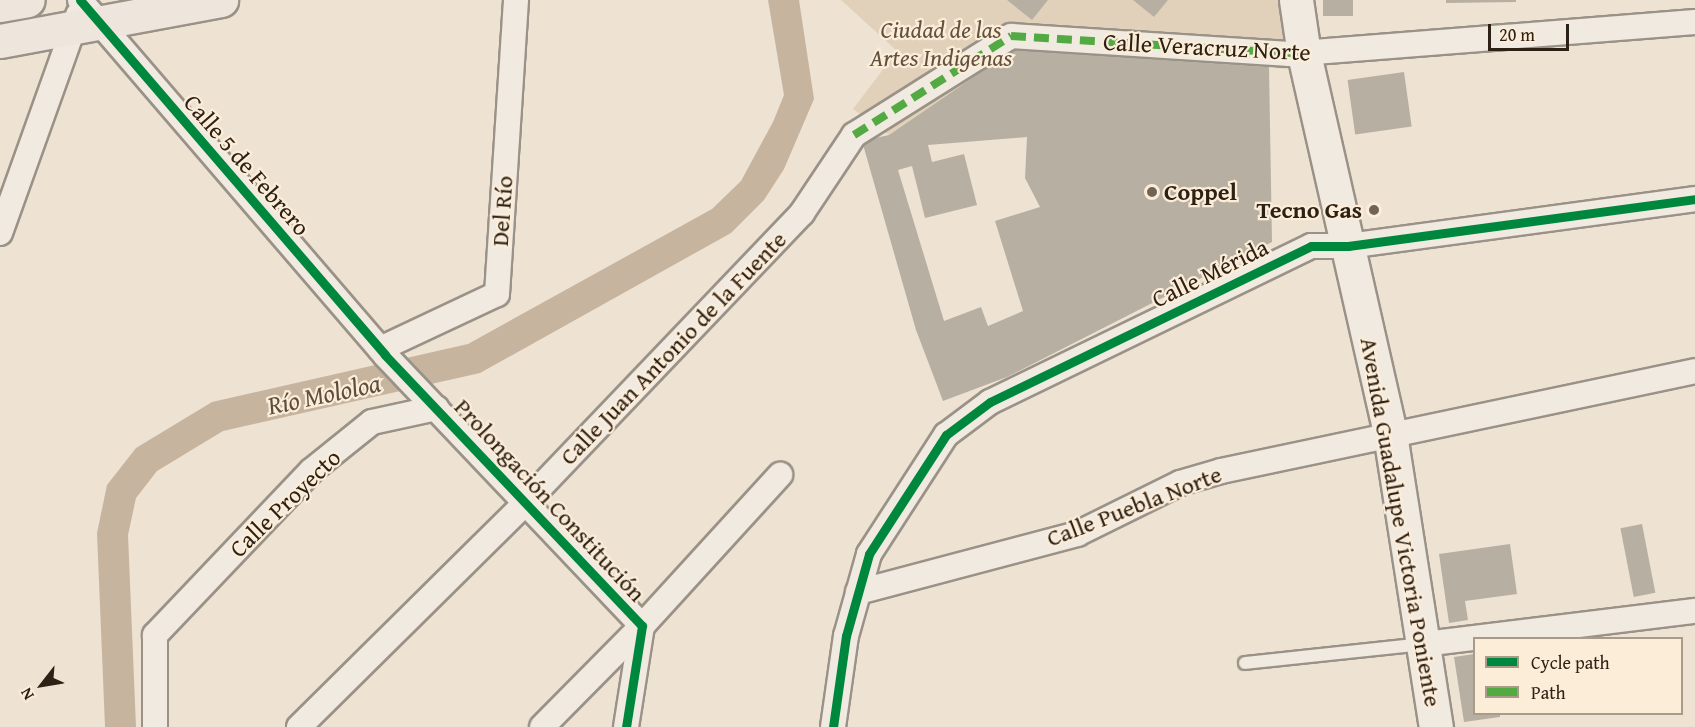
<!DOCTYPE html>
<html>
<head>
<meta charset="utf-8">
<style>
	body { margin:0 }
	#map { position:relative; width:1695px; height:727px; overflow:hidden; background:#eee2d2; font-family:"Gentium Book Plus",serif }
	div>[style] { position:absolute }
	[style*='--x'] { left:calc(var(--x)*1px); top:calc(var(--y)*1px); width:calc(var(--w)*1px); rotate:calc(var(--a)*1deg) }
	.green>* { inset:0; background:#e2d1ba }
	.water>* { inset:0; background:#c6b49f }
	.building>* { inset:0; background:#b8afa3; transform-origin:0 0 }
	.roads { filter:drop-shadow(2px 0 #9a9287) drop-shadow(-2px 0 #9a9287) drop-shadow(0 2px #9a9287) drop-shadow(0 -2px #9a9287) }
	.lane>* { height:12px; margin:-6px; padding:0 6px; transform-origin:6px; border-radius:6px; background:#f1eae1 }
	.street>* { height:24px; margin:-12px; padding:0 12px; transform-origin:12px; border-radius:12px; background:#f1eae1 }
	.secondary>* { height:33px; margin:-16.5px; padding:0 16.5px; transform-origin:16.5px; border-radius:16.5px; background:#f1eae1 }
	.primary>* { height:33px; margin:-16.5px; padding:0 16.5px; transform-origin:16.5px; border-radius:16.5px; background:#eee6dd }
	.quiet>* { height:8px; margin-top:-4px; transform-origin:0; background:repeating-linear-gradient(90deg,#54aa42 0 15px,transparent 0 23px) }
	.cycleway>* { height:9px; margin:-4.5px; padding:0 4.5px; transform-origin:4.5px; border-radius:4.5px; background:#00873e }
	.dots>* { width:16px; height:16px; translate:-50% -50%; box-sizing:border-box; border:3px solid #fcedd9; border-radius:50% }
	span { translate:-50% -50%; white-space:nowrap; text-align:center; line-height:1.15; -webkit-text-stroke:4.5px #fcedd9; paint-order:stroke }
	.park-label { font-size:24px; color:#605140; font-style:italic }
	.street-label { font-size:24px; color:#2d2014 }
	.poi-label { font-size:24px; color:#2d2014; font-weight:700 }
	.left { translate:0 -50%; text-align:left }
	.right { translate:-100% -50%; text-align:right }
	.water-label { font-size:26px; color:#5d4d3d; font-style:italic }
	.legend { position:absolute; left:1473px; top:637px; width:210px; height:78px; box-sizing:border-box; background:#fcedd9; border:2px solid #a99b8a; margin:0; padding:8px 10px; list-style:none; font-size:18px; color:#2d2014 }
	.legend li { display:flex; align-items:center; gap:12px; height:30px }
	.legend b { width:30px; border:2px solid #a99b8a }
	.north { position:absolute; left:12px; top:655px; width:60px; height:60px; -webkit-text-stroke:4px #fcedd9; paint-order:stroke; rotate:239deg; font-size:16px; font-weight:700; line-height:24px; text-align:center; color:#2d2014 }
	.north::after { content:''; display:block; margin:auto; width:21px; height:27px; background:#2d2014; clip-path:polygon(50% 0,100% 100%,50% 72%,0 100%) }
	.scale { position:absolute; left:1488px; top:24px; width:81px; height:27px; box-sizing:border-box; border:3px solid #2d2014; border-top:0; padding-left:8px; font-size:18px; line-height:21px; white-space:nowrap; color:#2d2014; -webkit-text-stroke:4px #fcedd9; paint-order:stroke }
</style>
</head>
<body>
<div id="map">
	<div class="green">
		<div style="clip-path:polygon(841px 0,1281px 0,1288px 69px,1013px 50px,889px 135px,853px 109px,897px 51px)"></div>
	</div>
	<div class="water">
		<div style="clip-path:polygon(768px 0,799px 0,814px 99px,784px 169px,764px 200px,731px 233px,480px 373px,223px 431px,157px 471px,136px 498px,128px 535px,136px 727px,105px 727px,97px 533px,107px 485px,136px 448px,212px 402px,468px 344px,712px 209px,741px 181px,773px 122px,784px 95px)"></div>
	</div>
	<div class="building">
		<div style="clip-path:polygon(1007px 0,1048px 0,1032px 20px)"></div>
		<div style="clip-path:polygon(1133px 0,1168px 0,1154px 17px)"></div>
		<div style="left:1323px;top:0;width:30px;height:16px"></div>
		<div style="clip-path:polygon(1446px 0,1516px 0,1516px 2px,1446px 3px)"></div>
		<div style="clip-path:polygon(evenodd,1013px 50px,1269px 67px,1272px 242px,1007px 377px,943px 401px,916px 330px,862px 141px,889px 135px,1013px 50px,1027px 137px,1025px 178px,1040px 207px,995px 221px,1023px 311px,988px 326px,981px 307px,944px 321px,898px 170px,912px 166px,925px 218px,977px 205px,964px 154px,932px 162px,928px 145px,1027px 137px)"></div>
		<div style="left:1404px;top:72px;width:55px;height:57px;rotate:82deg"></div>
		<div style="left:1642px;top:524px;width:70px;height:22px;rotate:79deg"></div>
		<div style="clip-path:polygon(1510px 544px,1517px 594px,1465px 601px,1468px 620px,1449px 623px,1439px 554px)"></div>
		<div style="clip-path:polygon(1474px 654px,1474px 714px,1500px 714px,1500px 717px,1464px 722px,1454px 657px)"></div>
	</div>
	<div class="roads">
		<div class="lane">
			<div style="--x:1245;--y:663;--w:178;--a:-6.1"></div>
		</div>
		<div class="street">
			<div style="--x:80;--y:0;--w:468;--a:49.3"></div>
			<div style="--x:385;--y:355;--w:373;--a:46.5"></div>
			<div style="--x:642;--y:626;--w:102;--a:99"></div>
			<div style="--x:0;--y:233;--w:232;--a:-70.3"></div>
			<div style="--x:380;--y:349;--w:129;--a:-25.2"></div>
			<div style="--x:497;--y:294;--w:295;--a:-86.3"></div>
			<div style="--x:858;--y:592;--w:227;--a:-14.8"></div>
			<div style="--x:1077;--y:534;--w:115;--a:-26.3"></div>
			<div style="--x:1180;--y:483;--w:43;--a:-16.3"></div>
			<div style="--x:1221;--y:471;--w:484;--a:-11.9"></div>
			<div style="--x:1425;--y:644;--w:272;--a:-7"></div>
			<div style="--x:155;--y:727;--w:92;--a:-90"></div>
			<div style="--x:155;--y:635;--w:226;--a:-46.4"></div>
			<div style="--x:311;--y:471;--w:78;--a:-38.8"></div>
			<div style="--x:372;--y:422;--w:66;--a:-12.2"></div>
			<div style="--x:299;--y:727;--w:321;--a:-44.7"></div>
			<div style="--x:527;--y:501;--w:398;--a:-46.3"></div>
			<div style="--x:802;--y:213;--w:94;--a:-56.3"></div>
			<div style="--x:854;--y:135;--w:186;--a:-32.2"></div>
			<div style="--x:1011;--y:36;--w:279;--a:3.7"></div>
			<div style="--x:1289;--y:54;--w:407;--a:-4.5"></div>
			<div style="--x:542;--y:727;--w:142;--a:-45.3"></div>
			<div style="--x:642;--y:626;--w:205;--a:-47.6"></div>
			<div style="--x:833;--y:727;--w:92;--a:-81.9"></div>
			<div style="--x:846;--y:636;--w:85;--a:-74.3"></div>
			<div style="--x:869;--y:554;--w:142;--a:-57.1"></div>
			<div style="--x:946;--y:435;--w:55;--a:-36.9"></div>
			<div style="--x:990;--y:402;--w:357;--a:-25.9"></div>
			<div style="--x:1311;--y:246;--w:37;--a:0"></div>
			<div style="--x:1348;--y:246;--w:350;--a:-7.7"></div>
		</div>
		<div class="secondary">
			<div style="--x:1296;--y:0;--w:55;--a:81.6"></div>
			<div style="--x:1304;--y:54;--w:390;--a:77.2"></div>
			<div style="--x:1390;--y:434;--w:297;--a:81.1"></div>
		</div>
		<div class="primary">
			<div style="--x:0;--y:5;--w:28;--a:-10"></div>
			<div style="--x:0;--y:41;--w:225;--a:-10.5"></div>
		</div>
	</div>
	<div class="quiet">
		<div style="--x:854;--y:135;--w:186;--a:-32.2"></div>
		<div style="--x:1011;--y:36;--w:294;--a:3.5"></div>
	</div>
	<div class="cycleway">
		<div style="--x:80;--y:0;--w:468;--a:49.3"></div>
		<div style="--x:385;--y:355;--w:373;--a:46.5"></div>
		<div style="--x:642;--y:626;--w:102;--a:99"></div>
		<div style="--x:833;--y:727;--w:92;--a:-81.9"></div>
		<div style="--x:846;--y:636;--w:85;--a:-74.3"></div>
		<div style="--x:869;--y:554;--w:142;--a:-57.1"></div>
		<div style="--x:946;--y:435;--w:55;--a:-36.9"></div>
		<div style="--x:990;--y:402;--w:357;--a:-25.9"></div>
		<div style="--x:1311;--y:246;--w:37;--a:0"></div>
		<div style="--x:1348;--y:246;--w:350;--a:-7.7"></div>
	</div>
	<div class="dots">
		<div style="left:1152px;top:192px;background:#716456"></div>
		<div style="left:1374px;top:210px;background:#716456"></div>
	</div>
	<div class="park-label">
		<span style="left:941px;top:44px">Ciudad de las<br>Artes Indigenas</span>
	</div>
	<div class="street-label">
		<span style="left:1207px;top:47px;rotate:3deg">Calle Veracruz Norte</span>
		<span style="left:247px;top:165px;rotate:49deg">Calle 5 de Febrero</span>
		<span style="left:502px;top:211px;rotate:-86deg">Del Río</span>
		<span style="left:1210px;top:273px;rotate:-26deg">Calle Mérida</span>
		<span style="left:673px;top:348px;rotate:-46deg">Calle Juan Antonio de la Fuente</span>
		<span style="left:550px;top:500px;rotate:47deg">Prolongación Constitución</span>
		<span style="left:285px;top:503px;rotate:-44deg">Calle Proyecto</span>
		<span style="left:1134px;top:506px;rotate:-21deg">Calle Puebla Norte</span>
		<span style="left:1401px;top:522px;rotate:80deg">Avenida Guadalupe Victoria Poniente</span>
	</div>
	<div class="poi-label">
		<span class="left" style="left:1164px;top:192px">Coppel</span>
		<span class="right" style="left:1362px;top:210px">Tecno Gas</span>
	</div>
	<div class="water-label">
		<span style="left:324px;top:394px;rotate:-12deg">Río Mololoa</span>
	</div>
	<ul class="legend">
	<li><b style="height:8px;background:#00873e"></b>Cycle path</li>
	<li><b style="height:8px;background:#54aa42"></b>Path</li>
	</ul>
	<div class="north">N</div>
	<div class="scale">20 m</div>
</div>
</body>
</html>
